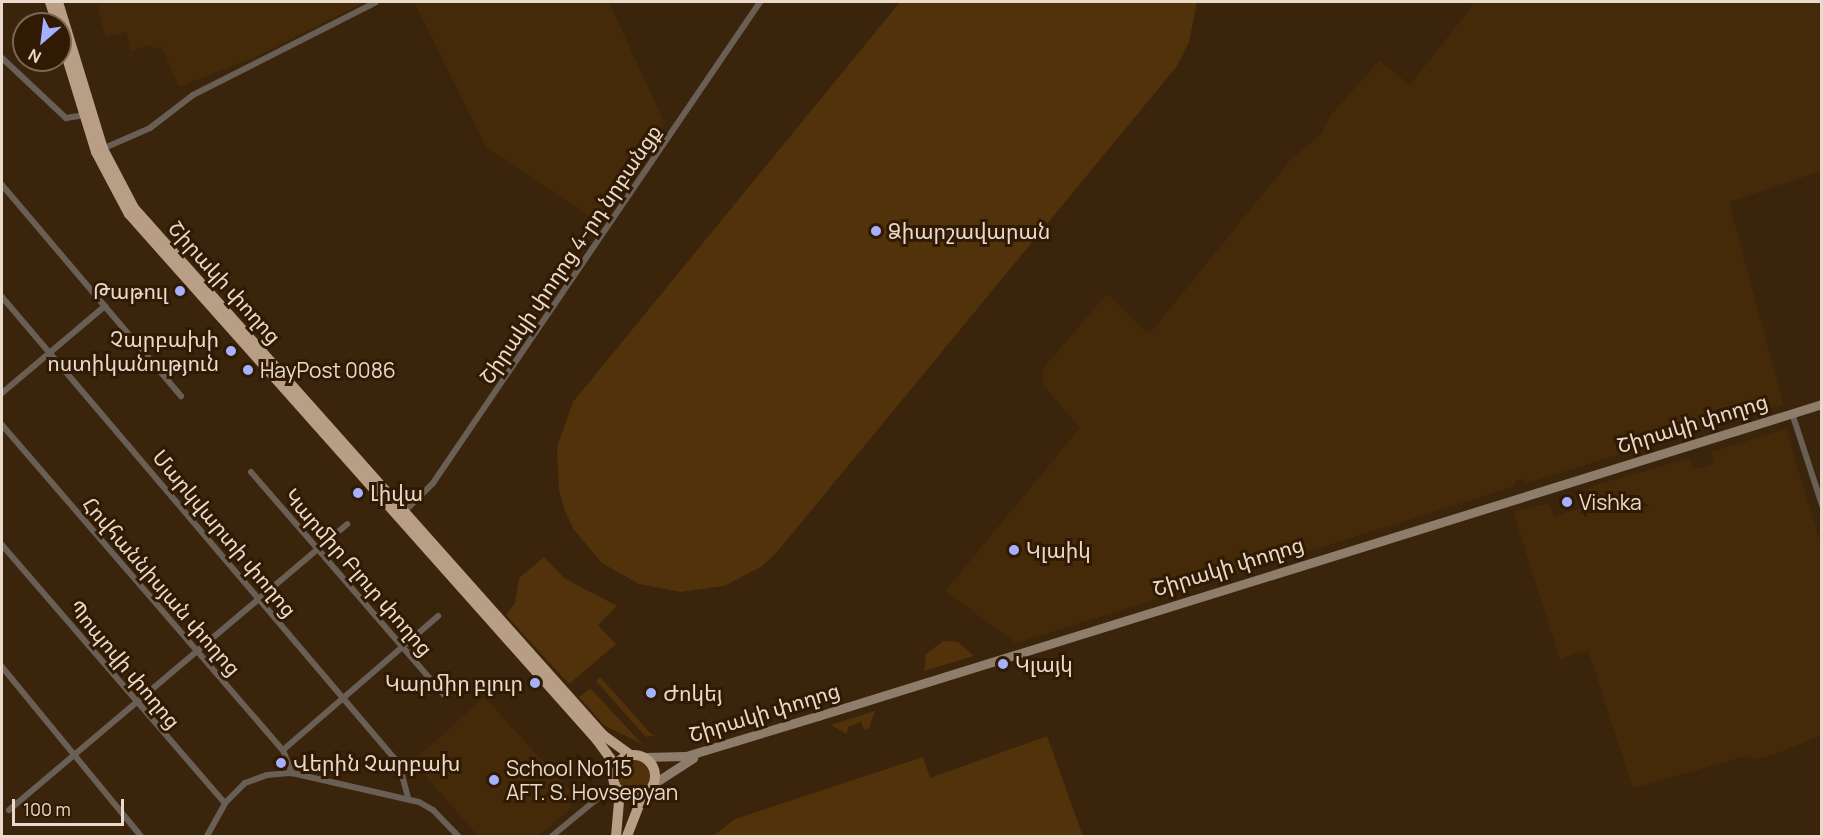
<!DOCTYPE html>
<html>
<head>
<meta charset="utf-8">
<style>
	body { margin:0 }
	#map { position:relative; width:1823px; height:838px; overflow:hidden; background:#3a240c; font-family:Manrope,"Noto Sans Armenian",sans-serif }
	div>[style] { position:absolute }
	[style*='--x'] { left:calc(var(--x)*1px); top:calc(var(--y)*1px); width:calc(var(--w)*1px); rotate:calc(var(--a)*1deg) }
	.built>* { inset:0; background:#452a0a }
	.green>* { inset:0; background:#52320b }
	.round { border-radius:50% }
	.minor>* { height:6px; margin:-3px; padding:0 3px; transform-origin:3px; border-radius:3px; background:#6a5f54 }
	.secondary>* { height:9px; margin:-4.5px; padding:0 4.5px; transform-origin:4.5px; border-radius:4.5px; background:#8f7d6b }
	.trunk>* { height:10px; margin:-5px; padding:0 5px; transform-origin:5px; border-radius:5px; background:#b89e85 }
	.trunk>.ring { margin:-5px; padding:0; box-sizing:content-box; background:none; border:10px solid #b89e85; border-radius:50% }
	.dots>* { width:16px; height:16px; translate:-50% -50%; box-sizing:border-box; border:3px solid #301a03; border-radius:50% }
	span { translate:-50% -50%; white-space:nowrap; text-align:center; line-height:1.15; -webkit-text-stroke:6px #301a03; paint-order:stroke }
	.poi-label { font-size:21px; color:#e9dacc }
	.left { translate:0 -50%; text-align:left }
	.right { translate:-100% -50%; text-align:right }
	.street-label { font-size:21px; color:#e9dacc }
	.frame { position:absolute; inset:0; border:3px solid #e9dacc; pointer-events:none }
	.north { position:absolute; left:12px; top:12px; width:60px; height:60px; box-sizing:border-box; background:#301a03; border:2px solid #7a6753; border-radius:50%; rotate:208deg; font-size:16px; font-weight:700; line-height:24px; text-align:center; color:#e9dacc }
	.north::after { content:''; display:block; margin:auto; width:21px; height:27px; background:#a5b1fc; clip-path:polygon(50% 0,100% 100%,50% 72%,0 100%) }
	.scale { position:absolute; left:12px; top:799px; width:112px; height:27px; box-sizing:border-box; border:3px solid #e9dacc; border-top:0; padding-left:8px; font-size:18px; line-height:21px; white-space:nowrap; color:#e9dacc; -webkit-text-stroke:4px #301a03; paint-order:stroke }
</style>
</head>
<body>
<div id="map">
	<div class="built">
		<div style="clip-path:polygon(101px 2px,365px 2px,253px 58px,179px 87px,162px 47px,154px 49px,150px 45px,131px 51px,126px 32px,106px 37px,97px 8px)"></div>
		<div style="clip-path:polygon(414px 2px,609px 2px,665px 124px,600px 223px,486px 147px)"></div>
		<div style="clip-path:polygon(1475px 2px,1821px 2px,1821px 171px,1729px 202px,1783px 404px,1527px 483px,1523px 479px,1516px 481px,1513px 487px,1016px 643px,945px 591px,1080px 428px,1043px 385px,1042px 370px,1105px 296px,1109px 295px,1147px 332px,1151px 332px,1292px 158px,1322px 134px,1330px 116px,1379px 61px,1410px 85px)"></div>
		<div style="clip-path:polygon(1786px 429px,1821px 545px,1821px 735px,1776px 754px,1753px 760px,1750px 755px,1633px 788px,1588px 650px,1560px 659px,1513px 512px,1549px 503px,1554px 517px,1587px 506px,1589px 487px,1690px 458px,1693px 469px,1702px 468px,1714px 464px,1711px 452px)"></div>
		<div style="clip-path:polygon(484px 697px,573px 794px,566px 800px,572px 807px,539px 836px,478px 836px,417px 766px,419px 756px)"></div>
	</div>
	<div class="green">
		<div style="clip-path:polygon(900px 2px,1197px 2px,1189px 42px,1177px 66px,777px 552px,761px 567px,724px 586px,681px 592px,639px 584px,602px 563px,574px 530px,565px 511px,559px 490px,557px 447px,573px 402px)"></div>
		<div style="clip-path:polygon(544px 557px,564px 578px,617px 606px,598px 625px,616px 644px,569px 684px,506px 615px,515px 603px,519px 578px)"></div>
		<div style="clip-path:polygon(943px 641px,958px 642px,974px 656px,924px 671px,926px 654px)"></div>
		<div style="clip-path:polygon(600px 677px,652px 735px,658px 735px,646px 737px,596px 681px)"></div>
		<div style="clip-path:polygon(590px 689px,594px 692px,642px 744px,604px 725px,579px 697px)"></div>
		<div style="clip-path:polygon(875px 711px,869px 728px,864px 730px,861px 722px,848px 727px,847px 734px,831px 725px)"></div>
		<div style="clip-path:polygon(1047px 736px,1083px 836px,713px 836px,735px 819px,923px 757px,930px 778px)"></div>
		<div class="round" style="left:618px;top:759px;width:32px;height:32px"></div>
	</div>
	<div class="minor">
		<div style="--x:2;--y:58;--w:88;--a:43.2"></div>
		<div style="--x:66;--y:118;--w:19;--a:-9"></div>
		<div style="--x:102;--y:149;--w:52;--a:-23.6"></div>
		<div style="--x:150;--y:128;--w:54;--a:-37.5"></div>
		<div style="--x:193;--y:95;--w:205;--a:-26.9"></div>
		<div style="--x:2;--y:185;--w:277;--a:49.7"></div>
		<div style="--x:2;--y:297;--w:613;--a:49.63"></div>
		<div style="--x:399;--y:764;--w:35;--a:75"></div>
		<div style="--x:2;--y:393;--w:135;--a:-40.2"></div>
		<div style="--x:1792;--y:413;--w:97;--a:71.9"></div>
		<div style="--x:2;--y:425;--w:430;--a:49.2"></div>
		<div style="--x:283;--y:750;--w:25;--a:69"></div>
		<div style="--x:251;--y:472;--w:294;--a:49.1"></div>
		<div style="--x:404;--y:512;--w:41;--a:-45"></div>
		<div style="--x:433;--y:483;--w:582;--a:-55.79"></div>
		<div style="--x:2;--y:545;--w:341;--a:49.2"></div>
		<div style="--x:2;--y:667;--w:219;--a:50.6"></div>
		<div style="--x:283;--y:750;--w:205;--a:-40.8"></div>
		<div style="--x:9;--y:810;--w:443;--a:-40.2"></div>
		<div style="--x:207;--y:836;--w:38;--a:-61"></div>
		<div style="--x:225;--y:803;--w:28;--a:-45"></div>
		<div style="--x:245;--y:783;--w:23;--a:-20"></div>
		<div style="--x:267;--y:775;--w:25;--a:-5"></div>
		<div style="--x:292;--y:773;--w:130;--a:12.9"></div>
		<div style="--x:419;--y:802;--w:16;--a:30"></div>
		<div style="--x:433;--y:810;--w:36;--a:46"></div>
		<div style="--x:552;--y:836;--w:82;--a:-39.5"></div>
	</div>
	<div class="secondary">
		<div style="--x:644;--y:757;--w:42;--a:-1.4"></div>
		<div style="--x:686;--y:756;--w:138;--a:-16.9"></div>
		<div style="--x:818;--y:716;--w:1051;--a:-17.26"></div>
		<div style="--x:653;--y:784;--w:48;--a:-33"></div>
	</div>
	<div class="trunk">
		<div style="--x:50;--y:2;--w:23;--a:72"></div>
		<div style="--x:58;--y:2;--w:154;--a:73"></div>
		<div style="--x:103;--y:149;--w:67;--a:62.3"></div>
		<div style="--x:134;--y:208;--w:705;--a:48.33"></div>
		<div style="--x:603;--y:735;--w:34;--a:36"></div>
		<div style="--x:60;--y:35;--w:122;--a:72.9"></div>
		<div style="--x:96;--y:152;--w:70;--a:62"></div>
		<div style="--x:129;--y:214;--w:704;--a:48.34"></div>
		<div style="--x:597;--y:740;--w:32;--a:54"></div>
		<div class="ring" style="left:613px;top:755px;width:32px;height:32px"></div>
		<div style="--x:616;--y:836;--w:46;--a:-85"></div>
		<div style="--x:627;--y:836;--w:44;--a:-68.7"></div>
	</div>
	<div class="dots">
		<div style="left:876px;top:231px;background:#a5b1fc"></div>
		<div style="left:180px;top:291px;background:#a5b1fc"></div>
		<div style="left:231px;top:351px;background:#a5b1fc"></div>
		<div style="left:248px;top:370px;background:#a5b1fc"></div>
		<div style="left:358px;top:493px;background:#a5b1fc"></div>
		<div style="left:1567px;top:502px;background:#a5b1fc"></div>
		<div style="left:1014px;top:550px;background:#a5b1fc"></div>
		<div style="left:1003px;top:664px;background:#a5b1fc"></div>
		<div style="left:535px;top:683px;background:#a5b1fc"></div>
		<div style="left:651px;top:693px;background:#a5b1fc"></div>
		<div style="left:281px;top:763px;background:#a5b1fc"></div>
		<div style="left:494px;top:780px;background:#a5b1fc"></div>
	</div>
	<div class="poi-label">
		<span class="left" style="left:888px;top:231px">Ձիարշավարան</span>
		<span class="right" style="left:168px;top:291px">Թաթուլ</span>
		<span class="right" style="left:219px;top:351px">Չարբախի<br>ոստիկանություն</span>
		<span class="left" style="left:260px;top:370px">HayPost 0086</span>
		<span class="left" style="left:370px;top:493px">Լիվա</span>
		<span class="left" style="left:1579px;top:502px">Vishka</span>
		<span class="left" style="left:1026px;top:550px">Կլաիկ</span>
		<span class="left" style="left:1015px;top:664px">Կլայկ</span>
		<span class="right" style="left:523px;top:683px">Կարմիր բլուր</span>
		<span class="left" style="left:663px;top:693px">Ժոկեյ</span>
		<span class="left" style="left:293px;top:763px">Վերին Չարբախ</span>
		<span class="left" style="left:506px;top:780px">School No115<br>AFT. S. Hovsepyan</span>
	</div>
	<div class="street-label">
		<span style="left:570px;top:254px;rotate:-56deg">Շիրակի փողոց 4-րդ նրբանցք</span>
		<span style="left:225px;top:282px;rotate:48deg">Շիրակի փողոց</span>
		<span style="left:1692px;top:423px;rotate:-17deg">Շիրակի փողոց</span>
		<span style="left:225px;top:533px;rotate:50deg">Մարկվարտի փողոց</span>
		<span style="left:1228px;top:566px;rotate:-17deg">Շիրակի փողոց</span>
		<span style="left:359px;top:572px;rotate:49deg">Կարմիր Բլուր փողոց</span>
		<span style="left:162px;top:586px;rotate:49deg">Հովհաննիսյան փողոց</span>
		<span style="left:125px;top:664px;rotate:50deg">Պոպովի փողոց</span>
		<span style="left:764px;top:712px;rotate:-17deg">Շիրակի փողոց</span>
	</div>
	<div class="frame"></div>
	<div class="north">N</div>
	<div class="scale">100 m</div>
</div>
</body>
</html>
